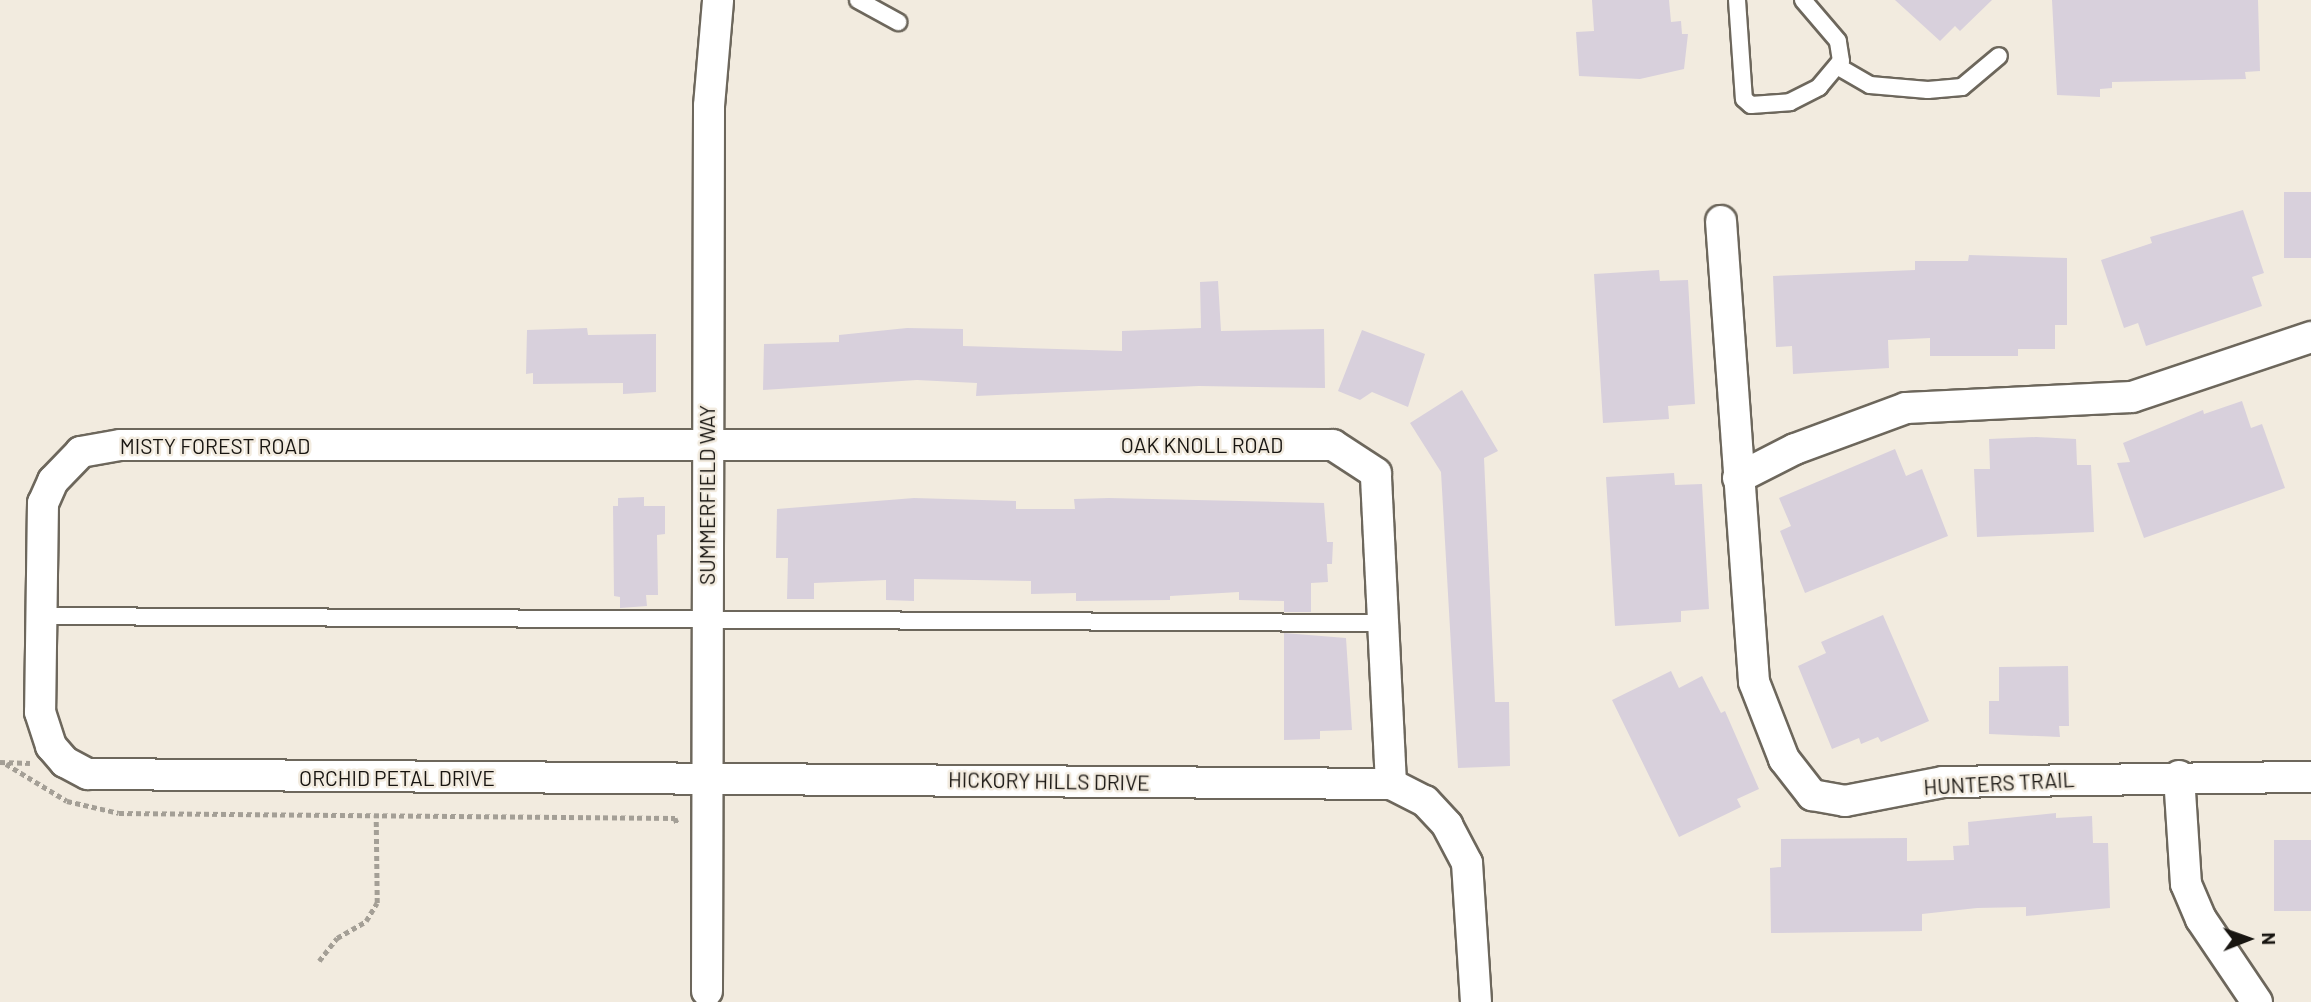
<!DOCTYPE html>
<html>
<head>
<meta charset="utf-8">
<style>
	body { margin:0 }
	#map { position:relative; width:2311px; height:1002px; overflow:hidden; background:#f2ebdf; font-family:Barlow,sans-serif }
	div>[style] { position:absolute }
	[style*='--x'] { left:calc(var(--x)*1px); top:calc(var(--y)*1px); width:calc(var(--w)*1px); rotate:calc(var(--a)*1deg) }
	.building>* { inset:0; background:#d8d0dc; transform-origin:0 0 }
	.path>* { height:4.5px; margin-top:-2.25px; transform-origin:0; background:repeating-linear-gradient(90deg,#a49f96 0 5px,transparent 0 8.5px) }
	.roads { filter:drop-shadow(2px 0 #6d675c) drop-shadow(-2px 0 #6d675c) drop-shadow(0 2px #6d675c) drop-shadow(0 -2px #6d675c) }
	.service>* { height:16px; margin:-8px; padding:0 8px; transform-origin:8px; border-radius:8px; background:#fff }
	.minor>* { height:30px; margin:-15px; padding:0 15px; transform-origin:15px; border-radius:15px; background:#fff }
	span { translate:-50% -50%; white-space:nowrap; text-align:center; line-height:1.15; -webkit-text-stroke:5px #f2ebdf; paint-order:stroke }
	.street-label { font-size:21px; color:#181511 }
	.north { position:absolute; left:2213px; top:904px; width:70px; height:70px; -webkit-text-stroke:5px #f2ebdf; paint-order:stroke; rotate:89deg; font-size:19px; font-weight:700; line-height:28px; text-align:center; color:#181511 }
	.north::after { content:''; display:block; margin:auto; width:24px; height:32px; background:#181511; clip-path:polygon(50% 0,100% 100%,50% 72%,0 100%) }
</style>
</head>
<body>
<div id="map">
	<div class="building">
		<div style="clip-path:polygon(1592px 0,1669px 0,1671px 22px,1681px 21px,1682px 34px,1688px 34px,1684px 69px,1640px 79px,1579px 76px,1576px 32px,1594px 31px)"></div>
		<div style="clip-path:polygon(1895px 0,1992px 0,1960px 31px,1955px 26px,1940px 41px)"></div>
		<div style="clip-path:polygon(2052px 0,2258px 0,2260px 71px,2245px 72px,2246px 79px,2112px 82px,2112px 88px,2100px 89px,2100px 97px,2057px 95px)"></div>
		<div style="left:2311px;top:192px;width:66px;height:27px;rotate:90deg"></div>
		<div style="clip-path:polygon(2243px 210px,2264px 273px,2252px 277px,2262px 306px,2146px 346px,2138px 323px,2124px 328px,2101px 260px,2152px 243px,2150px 237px)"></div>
		<div style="clip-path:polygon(1969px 255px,2067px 258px,2067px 325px,2055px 325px,2055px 349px,2018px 349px,2018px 356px,1930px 356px,1930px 338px,1888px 340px,1889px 368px,1793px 374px,1792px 346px,1776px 347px,1773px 276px,1915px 270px,1915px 261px,1968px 261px)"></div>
		<div style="clip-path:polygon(1659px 270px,1660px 281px,1688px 280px,1695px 404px,1668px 406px,1669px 419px,1603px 423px,1594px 274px)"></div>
		<div style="clip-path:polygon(1218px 281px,1221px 331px,1324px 329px,1325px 388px,1199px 386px,976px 396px,977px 383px,917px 380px,763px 390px,764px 344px,839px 342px,839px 335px,907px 328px,963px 329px,963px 346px,1122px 351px,1122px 331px,1201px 328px,1200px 282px)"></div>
		<div style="clip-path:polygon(587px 328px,588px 335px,656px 334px,656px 392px,623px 394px,623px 383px,533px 384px,533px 373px,526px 374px,527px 330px)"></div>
		<div style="clip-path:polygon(1362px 330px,1425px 354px,1408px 407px,1372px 392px,1360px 400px,1338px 391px)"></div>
		<div style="clip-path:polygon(1462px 390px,1498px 451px,1484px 458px,1495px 702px,1509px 702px,1510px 766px,1458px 768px,1441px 472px,1410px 423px)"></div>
		<div style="clip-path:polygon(2242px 401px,2251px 428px,2262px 424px,2285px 488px,2144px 538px,2117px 463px,2130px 462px,2123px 443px,2203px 410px,2204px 414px)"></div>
		<div style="clip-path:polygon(2036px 437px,2076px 439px,2077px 465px,2091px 465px,2094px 532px,1977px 537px,1974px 469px,1990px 469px,1989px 439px)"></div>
		<div style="clip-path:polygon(1895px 449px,1906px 476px,1922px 469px,1948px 536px,1805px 593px,1780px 531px,1791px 526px,1779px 498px)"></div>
		<div style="clip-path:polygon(1674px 473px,1675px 485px,1702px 484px,1709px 609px,1681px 611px,1681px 622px,1615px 626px,1606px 477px)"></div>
		<div style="clip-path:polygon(644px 497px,644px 506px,665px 506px,665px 534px,657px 535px,658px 595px,646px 595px,647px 606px,620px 608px,620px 597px,614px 596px,613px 506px,618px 506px,618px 498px)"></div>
		<div style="clip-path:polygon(914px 498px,1016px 501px,1016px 509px,1075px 509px,1074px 499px,1109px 498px,1324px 503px,1327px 542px,1333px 542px,1332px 564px,1327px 564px,1328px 582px,1311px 583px,1311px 612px,1284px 612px,1284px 601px,1239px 600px,1239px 592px,1170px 596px,1170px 600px,1076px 601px,1076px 593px,1031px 594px,1031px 581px,914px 579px,914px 601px,886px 600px,886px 580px,814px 583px,814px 599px,787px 599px,788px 558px,776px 558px,777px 509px)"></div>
		<div style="clip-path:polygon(1883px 615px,1929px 721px,1881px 742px,1878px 737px,1861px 744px,1859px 738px,1832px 749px,1798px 666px,1826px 653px,1821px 642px)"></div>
		<div style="clip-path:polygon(1284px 633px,1346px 638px,1352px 730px,1320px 731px,1320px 739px,1284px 740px)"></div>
		<div style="clip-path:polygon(2068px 666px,2069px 726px,2059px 726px,2060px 737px,1989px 734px,1989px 701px,1999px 701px,1999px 667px)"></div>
		<div style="clip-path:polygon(1671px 671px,1679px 688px,1702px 676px,1721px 713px,1725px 711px,1759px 789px,1737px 799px,1741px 807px,1679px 837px,1612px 700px)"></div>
		<div style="clip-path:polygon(2056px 813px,2056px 818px,2092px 816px,2093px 843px,2108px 843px,2110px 908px,2026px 916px,2026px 907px,1977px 908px,1922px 914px,1922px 931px,1771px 933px,1770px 868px,1781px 867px,1781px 839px,1907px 838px,1907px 861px,1954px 860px,1953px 846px,1969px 845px,1968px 822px)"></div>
		<div style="left:2274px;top:840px;width:37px;height:71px"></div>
	</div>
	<div class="path">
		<div style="--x:0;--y:762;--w:30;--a:2"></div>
		<div style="--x:6;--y:764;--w:71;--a:31.2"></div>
		<div style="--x:67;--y:801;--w:53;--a:13"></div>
		<div style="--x:119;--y:813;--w:556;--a:0.52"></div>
		<div style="--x:675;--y:818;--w:8;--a:67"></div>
		<div style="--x:319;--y:961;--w:29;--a:-52"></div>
		<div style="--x:337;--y:938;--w:34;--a:-30"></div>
		<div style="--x:366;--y:921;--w:21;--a:-59"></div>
		<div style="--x:377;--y:903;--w:88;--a:-90.7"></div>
	</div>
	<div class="roads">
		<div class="service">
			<div style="--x:858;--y:0;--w:46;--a:28.8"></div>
			<div style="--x:1737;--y:0;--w:99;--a:86"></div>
			<div style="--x:1744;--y:99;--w:9;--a:41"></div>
			<div style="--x:1751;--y:105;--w:39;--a:-4"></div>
			<div style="--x:1790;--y:102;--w:33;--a:-27"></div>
			<div style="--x:1819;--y:87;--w:34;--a:-50"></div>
			<div style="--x:1841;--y:61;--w:20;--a:-99"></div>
			<div style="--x:1838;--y:41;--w:54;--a:-130.5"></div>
			<div style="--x:1837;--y:66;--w:38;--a:30"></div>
			<div style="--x:1870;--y:85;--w:58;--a:4.9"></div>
			<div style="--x:1928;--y:90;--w:34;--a:-5"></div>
			<div style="--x:1962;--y:87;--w:48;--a:-40"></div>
			<div style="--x:39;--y:616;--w:1345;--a:0.3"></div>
		</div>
		<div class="minor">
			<div style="--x:1721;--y:221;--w:462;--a:85.9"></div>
			<div style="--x:1754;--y:682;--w:83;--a:68.7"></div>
			<div style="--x:1784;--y:759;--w:46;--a:52.1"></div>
			<div style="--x:1812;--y:795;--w:34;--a:10"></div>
			<div style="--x:1845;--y:801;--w:100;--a:-11"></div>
			<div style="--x:1943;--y:782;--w:368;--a:-0.8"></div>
			<div style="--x:1738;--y:478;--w:64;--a:-27"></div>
			<div style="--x:1795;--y:449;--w:118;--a:-20.3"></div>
			<div style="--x:1906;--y:408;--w:226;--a:-2.8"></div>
			<div style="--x:2132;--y:397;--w:189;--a:-18.5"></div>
			<div style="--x:2179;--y:776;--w:108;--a:86.3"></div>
			<div style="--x:2186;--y:884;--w:38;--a:67"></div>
			<div style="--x:2201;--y:919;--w:100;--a:56"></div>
			<div style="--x:1391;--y:784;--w:311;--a:-92.8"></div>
			<div style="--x:1376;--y:473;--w:51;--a:-146.9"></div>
			<div style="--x:1333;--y:445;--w:1213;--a:180"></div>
			<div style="--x:120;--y:445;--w:40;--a:170"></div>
			<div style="--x:81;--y:452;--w:40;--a:134"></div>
			<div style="--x:53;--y:481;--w:24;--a:114"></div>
			<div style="--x:43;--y:503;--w:209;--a:90.8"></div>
			<div style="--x:40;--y:712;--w:36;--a:72"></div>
			<div style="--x:51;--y:746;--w:21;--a:49"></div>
			<div style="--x:65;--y:762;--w:26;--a:28"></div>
			<div style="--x:88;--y:774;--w:1303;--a:0.44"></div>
			<div style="--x:1391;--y:784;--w:38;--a:27"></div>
			<div style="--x:1425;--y:801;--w:33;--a:47"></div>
			<div style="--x:1447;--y:825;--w:43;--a:62.2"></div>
			<div style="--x:1467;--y:863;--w:139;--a:86.3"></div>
			<div style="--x:707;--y:991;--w:885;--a:-89.87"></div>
			<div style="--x:709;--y:106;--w:106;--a:-85.1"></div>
		</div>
	</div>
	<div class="street-label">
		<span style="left:1202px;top:445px">OAK KNOLL ROAD</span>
		<span style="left:215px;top:446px">MISTY FOREST ROAD</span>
		<span style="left:707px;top:495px;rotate:-90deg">SUMMERFIELD WAY</span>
		<span style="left:397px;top:778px">ORCHID PETAL DRIVE</span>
		<span style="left:1049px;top:781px;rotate:1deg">HICKORY HILLS DRIVE</span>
		<span style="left:1999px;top:783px;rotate:-3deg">HUNTERS TRAIL</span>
	</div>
	<div class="north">N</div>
</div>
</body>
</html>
